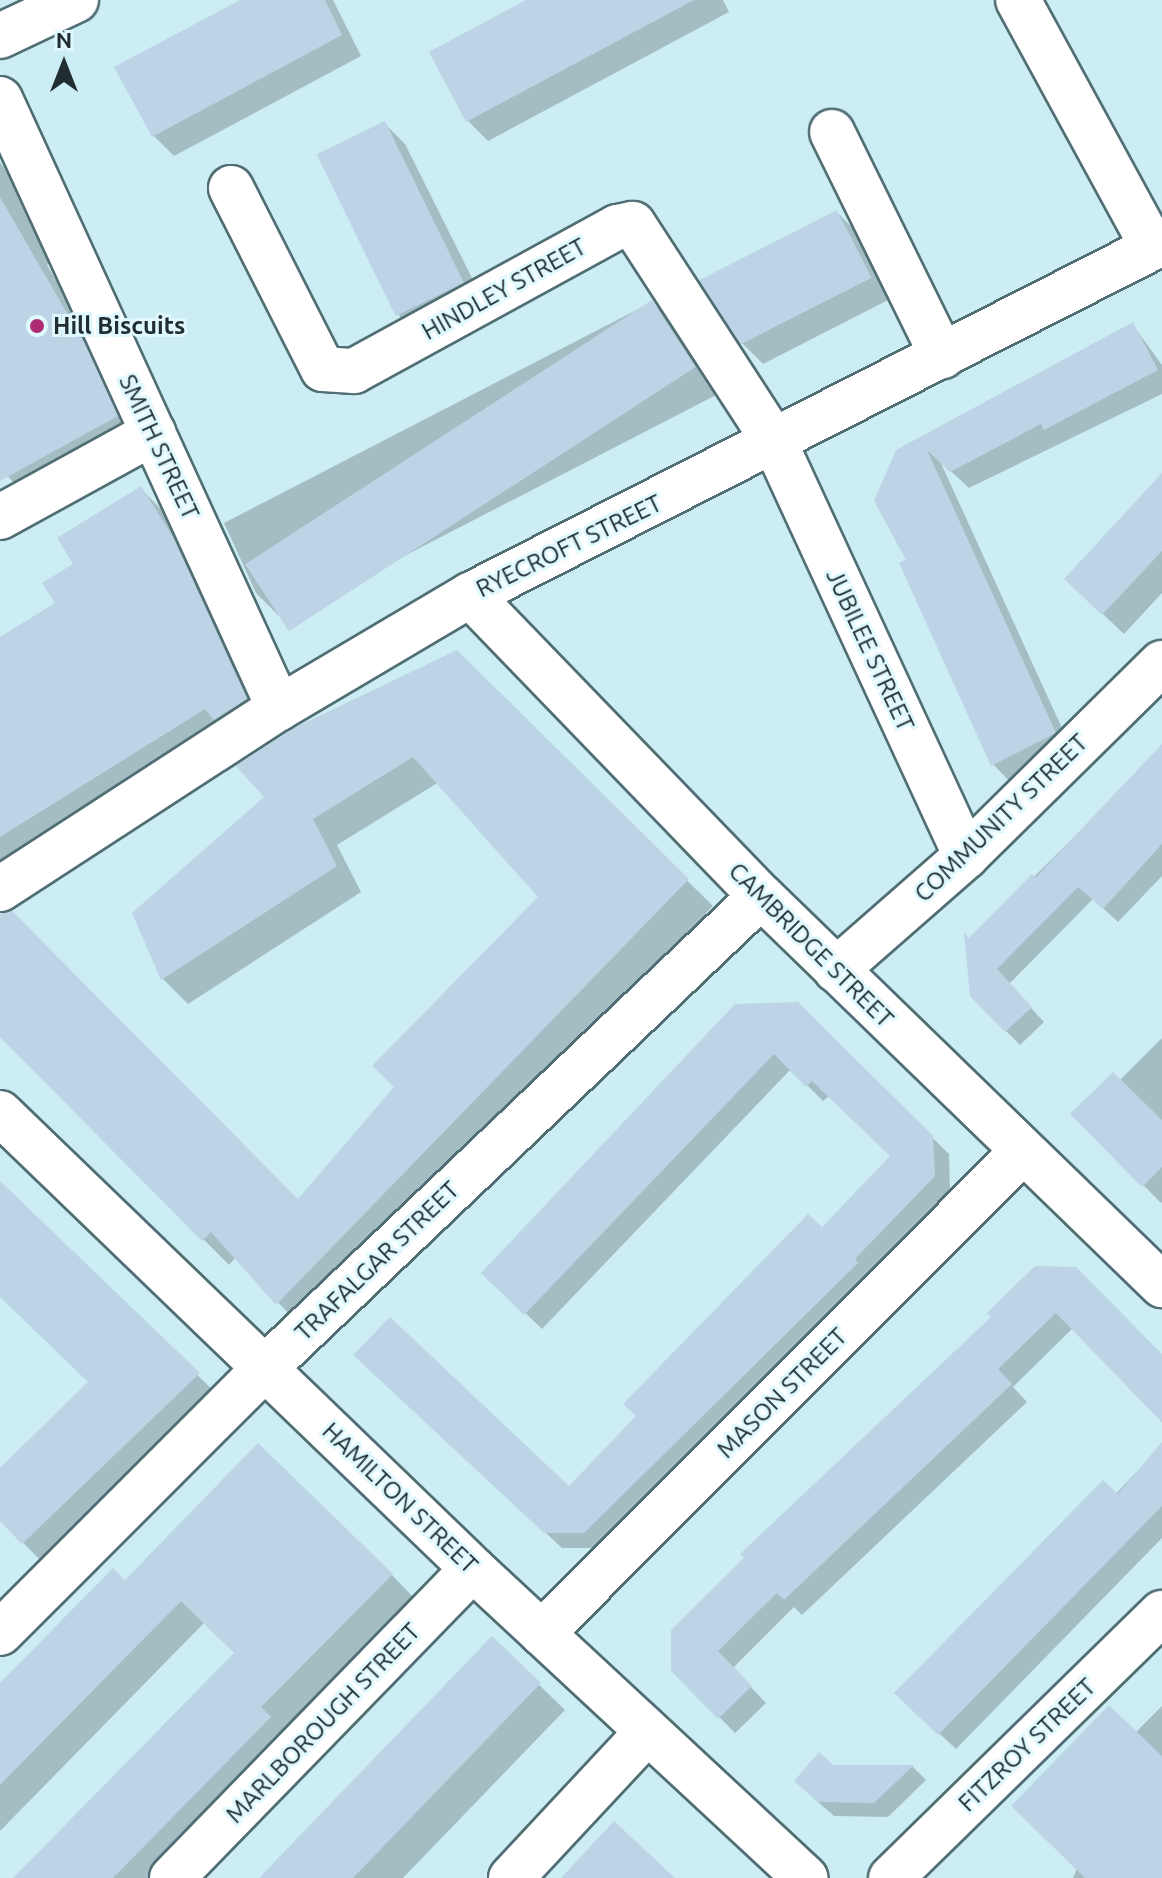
<!DOCTYPE html>
<html>
<head>
<meta charset="utf-8">
<style>
	body { margin:0 }
	#map { position:relative; width:1162px; height:1878px; overflow:hidden; background:#ccedf4; font-family:Ubuntu,sans-serif }
	div>[style] { position:absolute }
	[style*='--x'] { left:calc(var(--x)*1px); top:calc(var(--y)*1px); width:calc(var(--w)*1px); rotate:calc(var(--a)*1deg) }
	.shadow>* { inset:0; background:#0003 }
	.building>* { inset:0; background:#bcd4e5; transform-origin:0 0 }
	.roads { filter:drop-shadow(2px 0 #506e74) drop-shadow(-2px 0 #506e74) drop-shadow(0 2px #506e74) drop-shadow(0 -2px #506e74) }
	.minor>* { height:44px; margin:-22px; padding:0 22px; transform-origin:22px; border-radius:22px; background:#fff }
	.dots>* { width:22px; height:22px; translate:-50% -50%; box-sizing:border-box; border:4px solid #dff9fe; border-radius:50% }
	span { translate:-50% -50%; white-space:nowrap; text-align:center; line-height:1.15; -webkit-text-stroke:6px #dff9fe; paint-order:stroke }
	.street-label { font-size:24px; color:#212d30 }
	.poi-label { font-size:24px; color:#212d30; font-weight:700 }
	.left { translate:0 -50%; text-align:left }
	.north { position:absolute; left:24px; top:24px; width:80px; height:80px; -webkit-text-stroke:6px #dff9fe; paint-order:stroke; rotate:0deg; font-size:22px; font-weight:700; line-height:32px; text-align:center; color:#212d30 }
	.north::after { content:''; display:block; margin:auto; width:28px; height:36px; background:#212d30; clip-path:polygon(50% 0,100% 100%,50% 72%,0 100%) }
</style>
</head>
<body>
<div id="map">
	<div class="shadow">
		<div style="clip-path:polygon(244px 0,333px 0,361px 56px,174px 156px,154px 136px)"></div>
		<div style="clip-path:polygon(530px 0,723px 0,729px 12px,488px 141px,468px 121px)"></div>
		<div style="clip-path:polygon(385px 124px,405px 144px,484px 302px,420px 337px,400px 317px,320px 155px)"></div>
		<div style="clip-path:polygon(0 162px,46px 233px,58px 260px,47px 265px,111px 375px,141px 441px,30px 502px,0 467px)"></div>
		<div style="clip-path:polygon(837px 212px,857px 233px,890px 299px,763px 364px,742px 343px)"></div>
		<div style="clip-path:polygon(652px 302px,678px 328px,720px 393px,282px 619px,256px 593px,224px 523px)"></div>
		<div style="clip-path:polygon(1133px 325px,1162px 365px,1162px 394px,969px 488px,940px 461px,1072px 750px,1010px 782px,993px 764px,909px 561px,898px 451px)"></div>
		<div style="clip-path:polygon(1162px 476px,1162px 593px,1124px 634px,1087px 599px)"></div>
		<div style="clip-path:polygon(141px 489px,166px 514px,271px 725px,0 878px,0 640px,58px 604px,76px 565px)"></div>
		<div style="clip-path:polygon(456px 653px,713px 906px,303px 1329px,236px 1257px,229px 1265px,0 1034px,0 937px,298px 1201px,396px 1088px,541px 897px,439px 782px,337px 845px,361px 892px,188px 1004px,163px 979px,266px 797px)"></div>
		<div style="clip-path:polygon(1162px 750px,1162px 876px,1118px 922px,1093px 899px,1009px 984px,1044px 1022px,1020px 1045px,1006px 1031px,969px 941px)"></div>
		<div style="clip-path:polygon(798px 1004px,949px 1154px,950px 1193px,600px 1548px,562px 1548px,372px 1371px,569px 1488px,893px 1156px,830px 1095px,823px 1101px,791px 1069px,542px 1329px,484px 1273px)"></div>
		<div style="clip-path:polygon(1162px 1038px,1162px 1202px,1161px 1203px,1073px 1114px,1119px 1081px)"></div>
		<div style="clip-path:polygon(0 1183px,221px 1398px,46px 1566px,0 1519px,0 1471px,90px 1382px,0 1295px)"></div>
		<div style="clip-path:polygon(1036px 1268px,1162px 1362px,1162px 1422px,1072px 1329px,1013px 1387px,1027px 1402px,802px 1615px,794px 1607px,733px 1668px,766px 1703px,735px 1733px,673px 1670px)"></div>
		<div style="clip-path:polygon(1162px 1445px,1162px 1538px,956px 1749px,913px 1709px)"></div>
		<div style="clip-path:polygon(392px 1575px,414px 1598px,282px 1731px,292px 1741px,158px 1878px,15px 1878px,237px 1653px,205px 1622px,0 1831px,0 1686px,125px 1583px)"></div>
		<div style="clip-path:polygon(492px 1639px,565px 1710px,403px 1878px,262px 1878px)"></div>
		<div style="clip-path:polygon(1162px 1706px,1162px 1878px,1073px 1878px,1135px 1733px)"></div>
		<div style="clip-path:polygon(833px 1767px,913px 1767px,926px 1780px,888px 1817px,834px 1816px,810px 1795px)"></div>
	</div>
	<div class="building">
		<div style="clip-path:polygon(240px 0,325px 0,342px 35px,152px 137px,114px 67px)"></div>
		<div style="clip-path:polygon(526px 0,694px 0,466px 122px,429px 52px)"></div>
		<div style="left:385px;top:121px;width:180px;height:76px;rotate:64deg"></div>
		<div style="clip-path:polygon(0 197px,87px 348px,118px 416px,0 481px)"></div>
		<div style="left:837px;top:210px;width:76px;height:155px;rotate:63deg"></div>
		<div style="left:652px;top:300px;width:80px;height:485px;rotate:57deg"></div>
		<div style="clip-path:polygon(1133px 322px,1158px 370px,1044px 430px,1041px 424px,950px 472px,927px 450px,1056px 733px,991px 766px,899px 563px,906px 560px,874px 501px,896px 450px)"></div>
		<div style="clip-path:polygon(1162px 473px,1162px 551px,1102px 615px,1064px 579px)"></div>
		<div style="clip-path:polygon(141px 486px,173px 537px,247px 699px,214px 720px,205px 709px,0 837px,0 637px,55px 603px,42px 583px,73px 564px,57px 538px)"></div>
		<div style="clip-path:polygon(457px 650px,689px 879px,276px 1305px,211px 1232px,202px 1241px,0 1037px,0 914px,12px 911px,298px 1199px,394px 1087px,372px 1066px,538px 897px,413px 757px,313px 819px,337px 866px,161px 980px,132px 913px,264px 797px,236px 766px,294px 728px)"></div>
		<div style="clip-path:polygon(1162px 744px,1162px 844px,1103px 909px,1078px 887px,997px 969px,1032px 1007px,1005px 1032px,970px 996px,964px 933px,969px 938px,1032px 874px,1035px 878px)"></div>
		<div style="clip-path:polygon(798px 1002px,933px 1136px,935px 1176px,855px 1259px,858px 1263px,584px 1533px,544px 1533px,353px 1355px,390px 1317px,569px 1486px,636px 1416px,623px 1404px,808px 1214px,822px 1227px,890px 1156px,812px 1081px,806px 1087px,774px 1054px,524px 1315px,481px 1273px,735px 1004px)"></div>
		<div style="clip-path:polygon(1113px 1072px,1162px 1120px,1162px 1167px,1142px 1187px,1070px 1114px)"></div>
		<div style="clip-path:polygon(0 1181px,200px 1373px,22px 1544px,0 1521px,0 1468px,88px 1382px,0 1297px)"></div>
		<div style="clip-path:polygon(1035px 1266px,1076px 1267px,1162px 1354px,1162px 1422px,1056px 1313px,998px 1369px,1012px 1384px,784px 1600px,777px 1593px,718px 1651px,752px 1686px,718px 1719px,671px 1671px,671px 1630px,744px 1558px,740px 1554px,991px 1317px,987px 1313px)"></div>
		<div style="clip-path:polygon(1162px 1442px,1162px 1506px,938px 1735px,894px 1693px,1103px 1480px,1118px 1494px)"></div>
		<div style="clip-path:polygon(258px 1443px,393px 1574px,261px 1707px,271px 1717px,113px 1878px,13px 1878px,234px 1653px,181px 1601px,0 1785px,0 1683px,113px 1568px,125px 1580px)"></div>
		<div style="clip-path:polygon(492px 1636px,541px 1683px,353px 1878px,259px 1878px)"></div>
		<div style="clip-path:polygon(1109px 1705px,1162px 1756px,1162px 1878px,1085px 1878px,1011px 1806px)"></div>
		<div style="clip-path:polygon(819px 1752px,833px 1765px,914px 1765px,874px 1803px,818px 1802px,794px 1781px)"></div>
		<div style="clip-path:polygon(614px 1821px,675px 1878px,561px 1878px)"></div>
	</div>
	<div class="roads">
		<div class="minor">
			<div style="--x:1018;--y:0;--w:282;--a:61.4"></div>
			<div style="--x:0;--y:36;--w:84;--a:-25.3"></div>
			<div style="--x:0;--y:99;--w:670;--a:65.39"></div>
			<div style="--x:832;--y:132;--w:250;--a:63.8"></div>
			<div style="--x:231;--y:188;--w:203;--a:63.1"></div>
			<div style="--x:323;--y:369;--w:31;--a:4"></div>
			<div style="--x:354;--y:371;--w:300;--a:-28.7"></div>
			<div style="--x:617;--y:227;--w:16;--a:-11"></div>
			<div style="--x:633;--y:224;--w:261;--a:57"></div>
			<div style="--x:775;--y:443;--w:455;--a:65.2"></div>
			<div style="--x:0;--y:517;--w:175;--a:-28.8"></div>
			<div style="--x:470;--y:595;--w:419;--a:46"></div>
			<div style="--x:761;--y:896;--w:559;--a:44.13"></div>
			<div style="--x:0;--y:889;--w:333;--a:-33"></div>
			<div style="--x:279;--y:708;--w:222;--a:-30.6"></div>
			<div style="--x:470;--y:595;--w:776;--a:-26.96"></div>
			<div style="--x:836;--y:970;--w:173;--a:-41.2"></div>
			<div style="--x:966;--y:856;--w:275;--a:-44.6"></div>
			<div style="--x:0;--y:1113;--w:657;--a:43.95"></div>
			<div style="--x:473;--y:1569;--w:454;--a:42.9"></div>
			<div style="--x:0;--y:1633;--w:376;--a:-45"></div>
			<div style="--x:266;--y:1367;--w:683;--a:-43.58"></div>
			<div style="--x:542;--y:1633;--w:678;--a:-45.06"></div>
			<div style="--x:172;--y:1878;--w:431;--a:-45.8"></div>
			<div style="--x:511;--y:1878;--w:200;--a:-47"></div>
			<div style="--x:891;--y:1878;--w:379;--a:-44.4"></div>
		</div>
	</div>
	<div class="dots">
		<div style="left:37px;top:326px;background:#af2b74"></div>
	</div>
	<div class="street-label">
		<span style="left:504px;top:289px;rotate:-29deg">HINDLEY STREET</span>
		<span style="left:159px;top:447px;rotate:65deg">SMITH STREET</span>
		<span style="left:569px;top:546px;rotate:-26deg">RYECROFT STREET</span>
		<span style="left:870px;top:650px;rotate:65deg">JUBILEE STREET</span>
		<span style="left:1001px;top:818px;rotate:-44deg">COMMUNITY STREET</span>
		<span style="left:811px;top:945px;rotate:45deg">CAMBRIDGE STREET</span>
		<span style="left:377px;top:1261px;rotate:-44deg">TRAFALGAR STREET</span>
		<span style="left:782px;top:1393px;rotate:-45deg">MASON STREET</span>
		<span style="left:400px;top:1498px;rotate:44deg">HAMILTON STREET</span>
		<span style="left:323px;top:1723px;rotate:-46deg">MARLBOROUGH STREET</span>
		<span style="left:1027px;top:1745px;rotate:-44deg">FITZROY STREET</span>
	</div>
	<div class="poi-label">
		<span class="left" style="left:53px;top:326px">Hill Biscuits</span>
	</div>
	<div class="north">N</div>
</div>
</body>
</html>
